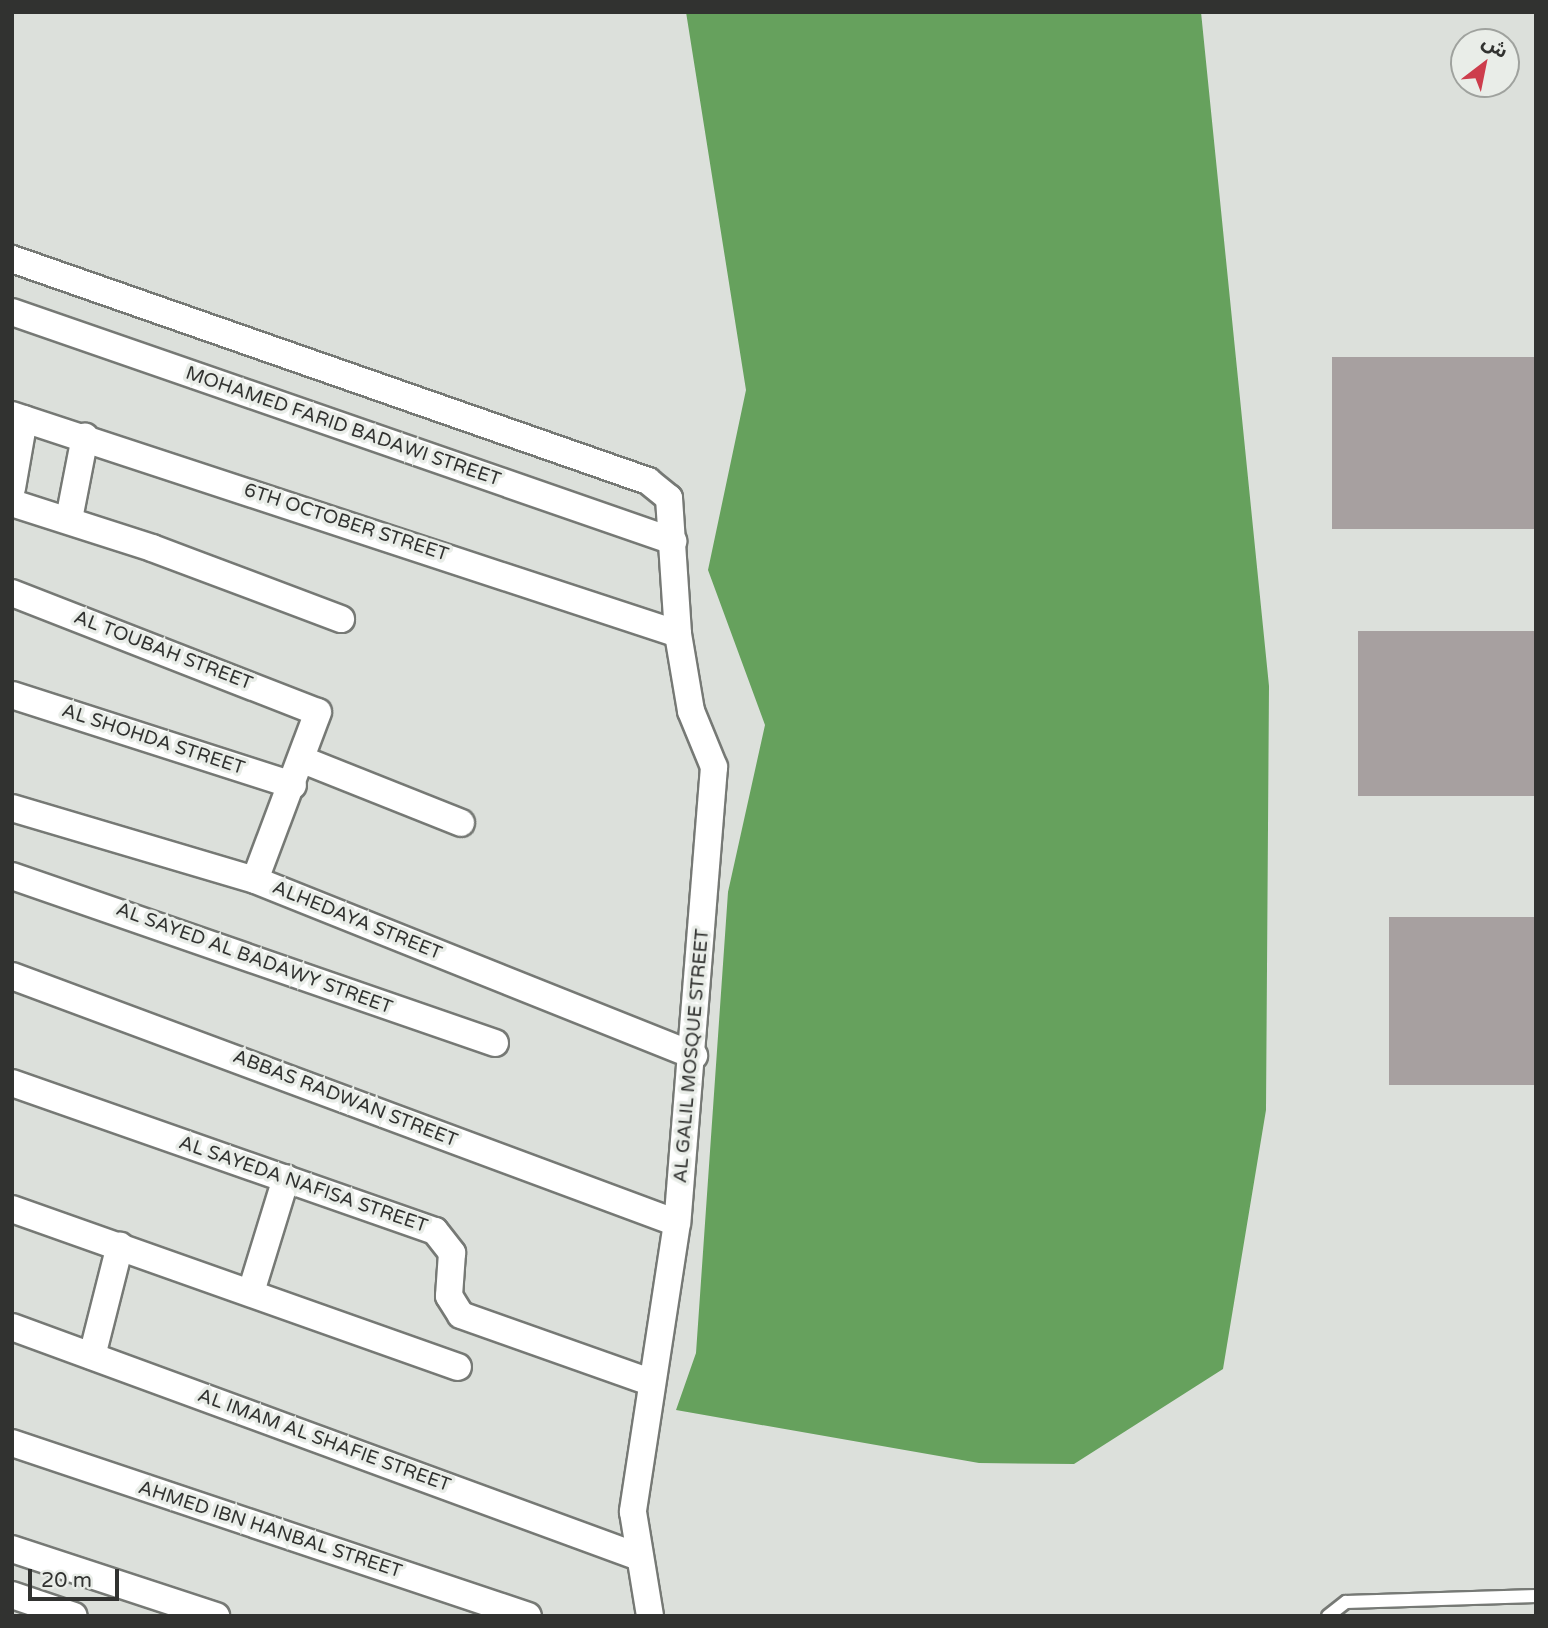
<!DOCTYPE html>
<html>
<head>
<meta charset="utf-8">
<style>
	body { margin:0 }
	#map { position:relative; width:1548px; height:1628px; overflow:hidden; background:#dce0db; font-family:"Varela Round","Noto Sans Arabic",sans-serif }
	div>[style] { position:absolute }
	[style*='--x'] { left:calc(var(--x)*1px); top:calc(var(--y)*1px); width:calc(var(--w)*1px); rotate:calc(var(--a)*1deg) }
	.water>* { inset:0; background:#66a15d }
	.building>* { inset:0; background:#a7a0a0; transform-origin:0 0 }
	.roads { filter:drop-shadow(2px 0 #767975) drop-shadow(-2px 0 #767975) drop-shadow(0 2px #767975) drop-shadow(0 -2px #767975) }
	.lane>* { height:12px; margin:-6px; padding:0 6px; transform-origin:6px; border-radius:6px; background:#fff }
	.street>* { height:26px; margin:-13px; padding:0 13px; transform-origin:13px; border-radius:13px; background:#fff }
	span { translate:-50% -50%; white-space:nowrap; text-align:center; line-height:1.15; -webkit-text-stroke:7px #e9ede8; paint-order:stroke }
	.street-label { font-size:19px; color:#313230 }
	.frame { position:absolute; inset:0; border:14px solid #313230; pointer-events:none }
	.north { position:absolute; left:1450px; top:28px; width:70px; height:70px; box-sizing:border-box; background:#e9ede8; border:2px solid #9fa29e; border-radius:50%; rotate:32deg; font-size:19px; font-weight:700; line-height:28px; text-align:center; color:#313230 }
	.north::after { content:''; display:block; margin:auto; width:24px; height:32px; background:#cd3d4c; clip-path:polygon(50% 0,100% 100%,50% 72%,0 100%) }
	.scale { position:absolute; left:28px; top:1569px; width:91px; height:32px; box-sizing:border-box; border:4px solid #313230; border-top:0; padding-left:9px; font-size:21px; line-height:24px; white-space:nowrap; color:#313230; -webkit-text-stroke:5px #e9ede8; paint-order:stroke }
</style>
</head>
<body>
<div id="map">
	<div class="water">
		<div style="clip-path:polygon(686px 12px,1201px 12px,1269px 686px,1266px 1110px,1223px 1369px,1074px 1464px,979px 1463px,676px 1410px,696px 1353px,728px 892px,765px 725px,708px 570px,746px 390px)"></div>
	</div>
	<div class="building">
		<div style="left:1536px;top:357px;width:172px;height:204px;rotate:90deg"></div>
		<div style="left:1536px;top:631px;width:165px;height:178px;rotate:90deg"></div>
		<div style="left:1536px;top:917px;width:168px;height:147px;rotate:90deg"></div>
	</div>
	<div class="roads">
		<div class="lane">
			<div style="--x:1328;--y:1616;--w:23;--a:-38"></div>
			<div style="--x:1346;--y:1602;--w:190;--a:-1.8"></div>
		</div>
		<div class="street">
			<div style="--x:12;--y:259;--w:674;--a:19.24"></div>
			<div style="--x:648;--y:481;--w:27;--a:39"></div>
			<div style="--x:669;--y:498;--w:136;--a:86.2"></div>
			<div style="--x:678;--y:634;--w:78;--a:80.4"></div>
			<div style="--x:691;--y:711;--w:61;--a:67.7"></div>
			<div style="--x:714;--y:767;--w:457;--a:94.6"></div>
			<div style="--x:677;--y:1223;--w:292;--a:98.7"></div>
			<div style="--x:633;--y:1512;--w:105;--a:80.7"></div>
			<div style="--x:12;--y:312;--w:700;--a:19.11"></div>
			<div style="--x:12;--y:415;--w:701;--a:18.2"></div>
			<div style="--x:12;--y:488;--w:70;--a:-80.1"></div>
			<div style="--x:12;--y:503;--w:147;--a:17.8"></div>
			<div style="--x:152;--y:548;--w:202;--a:20.6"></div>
			<div style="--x:69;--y:519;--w:84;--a:-79"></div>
			<div style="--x:12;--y:593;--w:328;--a:21.3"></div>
			<div style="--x:318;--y:712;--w:179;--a:110.6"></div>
			<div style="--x:12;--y:695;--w:295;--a:17.8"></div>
			<div style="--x:303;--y:760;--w:170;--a:21.7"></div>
			<div style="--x:12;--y:808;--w:253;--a:16.5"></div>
			<div style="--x:255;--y:880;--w:473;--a:21.8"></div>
			<div style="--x:12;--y:876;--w:511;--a:19.07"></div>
			<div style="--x:12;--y:976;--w:709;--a:20.38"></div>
			<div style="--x:12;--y:1083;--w:448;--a:19.3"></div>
			<div style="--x:435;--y:1231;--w:28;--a:52"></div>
			<div style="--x:452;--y:1253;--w:43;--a:94"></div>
			<div style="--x:449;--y:1296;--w:22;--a:58"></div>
			<div style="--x:461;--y:1315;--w:201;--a:19.5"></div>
			<div style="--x:12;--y:1209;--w:473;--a:19.5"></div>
			<div style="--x:251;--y:1292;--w:119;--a:-72.9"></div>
			<div style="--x:12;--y:1327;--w:665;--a:20.15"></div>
			<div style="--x:92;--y:1356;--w:114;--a:-75.8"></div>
			<div style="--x:12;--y:1443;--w:544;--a:18.53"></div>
			<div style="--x:12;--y:1549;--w:215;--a:18.2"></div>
			<div style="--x:12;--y:1595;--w:65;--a:18.7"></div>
		</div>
	</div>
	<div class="street-label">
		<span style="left:343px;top:427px;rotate:19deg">MOHAMED FARID BADAWI STREET</span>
		<span style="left:346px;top:523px;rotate:18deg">6TH OCTOBER STREET</span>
		<span style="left:163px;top:651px;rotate:21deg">AL TOUBAH STREET</span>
		<span style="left:153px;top:740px;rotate:18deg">AL SHOHDA STREET</span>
		<span style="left:357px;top:921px;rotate:22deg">ALHEDAYA STREET</span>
		<span style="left:254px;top:959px;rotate:20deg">AL SAYED AL BADAWY STREET</span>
		<span style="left:692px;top:1056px;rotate:-85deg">AL GALIL MOSQUE STREET</span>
		<span style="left:345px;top:1099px;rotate:21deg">ABBAS RADWAN STREET</span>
		<span style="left:303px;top:1185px;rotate:19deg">AL SAYEDA NAFISA STREET</span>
		<span style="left:324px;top:1441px;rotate:20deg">AL IMAM AL SHAFIE STREET</span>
		<span style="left:270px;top:1530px;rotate:18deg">AHMED IBN HANBAL STREET</span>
	</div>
	<div class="frame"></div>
	<div class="north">ش</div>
	<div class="scale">20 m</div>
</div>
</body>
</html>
